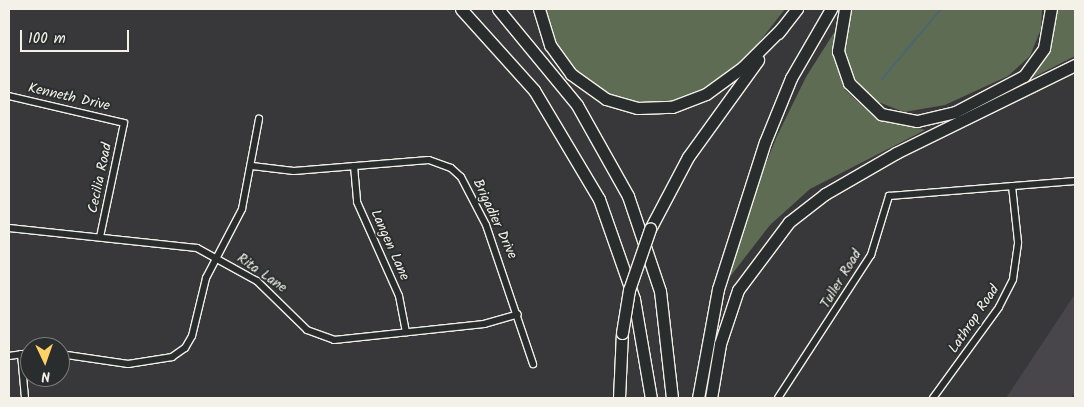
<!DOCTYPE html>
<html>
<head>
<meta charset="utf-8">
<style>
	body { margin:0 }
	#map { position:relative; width:1084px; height:407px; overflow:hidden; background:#38383b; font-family:Kalam,sans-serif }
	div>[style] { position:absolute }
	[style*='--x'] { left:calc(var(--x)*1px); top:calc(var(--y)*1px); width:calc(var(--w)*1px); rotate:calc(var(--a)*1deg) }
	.built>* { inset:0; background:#48454b }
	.green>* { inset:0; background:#5e6c54 }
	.stream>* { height:2px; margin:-1px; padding:0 1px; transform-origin:1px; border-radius:1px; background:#4b676f }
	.roads { filter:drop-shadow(1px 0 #f4f1e8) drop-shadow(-1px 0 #f4f1e8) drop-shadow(0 1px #f4f1e8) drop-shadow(0 -1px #f4f1e8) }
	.street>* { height:6px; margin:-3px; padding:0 3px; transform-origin:3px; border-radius:3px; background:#2a2d2e }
	.highway>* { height:11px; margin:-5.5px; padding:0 5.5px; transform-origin:5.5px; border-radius:5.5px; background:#2a2d2e }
	.bridges { filter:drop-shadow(1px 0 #f4f1e8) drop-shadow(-1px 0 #f4f1e8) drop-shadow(0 1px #f4f1e8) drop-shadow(0 -1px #f4f1e8) }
	.highway-bridge>* { height:11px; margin:-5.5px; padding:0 5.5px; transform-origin:5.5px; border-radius:5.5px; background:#2a2d2e }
	span { translate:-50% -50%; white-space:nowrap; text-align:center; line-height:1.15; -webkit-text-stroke:4px #2a2d2e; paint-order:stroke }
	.street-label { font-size:14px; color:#f4f1e8 }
	.frame { position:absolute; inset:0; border:10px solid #f4f1e8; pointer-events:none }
	.north { position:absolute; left:20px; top:337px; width:50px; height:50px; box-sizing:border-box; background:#2a2d2e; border:1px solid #7b7b78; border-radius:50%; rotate:177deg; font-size:14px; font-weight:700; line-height:20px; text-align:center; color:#f4f1e8 }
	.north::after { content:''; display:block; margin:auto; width:18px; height:22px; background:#ffd166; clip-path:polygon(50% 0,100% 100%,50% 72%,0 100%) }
	.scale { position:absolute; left:20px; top:30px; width:109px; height:22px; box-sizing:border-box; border:2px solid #f4f1e8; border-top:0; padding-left:6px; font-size:15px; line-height:18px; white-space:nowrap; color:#f4f1e8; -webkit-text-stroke:4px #2a2d2e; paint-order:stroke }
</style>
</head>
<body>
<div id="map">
	<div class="built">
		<div style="clip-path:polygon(1075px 294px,1075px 392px,1071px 398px,1006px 398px)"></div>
	</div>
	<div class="green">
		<div style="clip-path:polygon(544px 9px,785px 9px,749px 55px,708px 87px,673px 100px,638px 103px,610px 95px,575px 72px,554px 41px)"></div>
		<div style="clip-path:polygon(850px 9px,1042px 9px,1041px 29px,1030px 56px,1008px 76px,945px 105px,904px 112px,873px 100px,849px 71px,841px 48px)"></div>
		<div style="clip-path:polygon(1055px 9px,1075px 9px,1075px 56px,1028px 80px,1048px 47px)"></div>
		<div style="clip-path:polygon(835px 31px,834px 55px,845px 90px,871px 114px,925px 130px,810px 189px,770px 225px,729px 278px,746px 213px,777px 136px,806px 77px)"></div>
	</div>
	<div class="stream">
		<div style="--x:882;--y:79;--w:92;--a:-49.9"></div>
	</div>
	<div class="roads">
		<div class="street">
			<div style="--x:9;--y:96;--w:118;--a:13.2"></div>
			<div style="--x:124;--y:123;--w:116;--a:101.9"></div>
			<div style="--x:252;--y:166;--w:42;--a:6.8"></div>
			<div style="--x:294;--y:171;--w:135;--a:-4.7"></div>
			<div style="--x:429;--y:160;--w:23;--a:20"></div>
			<div style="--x:451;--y:168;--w:13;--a:42"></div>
			<div style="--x:461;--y:177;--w:54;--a:62.5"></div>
			<div style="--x:486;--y:225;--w:147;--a:71.3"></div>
			<div style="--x:354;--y:166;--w:36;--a:85"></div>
			<div style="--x:357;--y:202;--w:103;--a:65.9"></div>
			<div style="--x:399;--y:296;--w:37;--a:79"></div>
			<div style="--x:9;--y:228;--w:189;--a:6.1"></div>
			<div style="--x:197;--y:248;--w:68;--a:28.8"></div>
			<div style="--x:257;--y:281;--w:70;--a:44.4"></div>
			<div style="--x:307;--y:330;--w:29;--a:20"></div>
			<div style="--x:334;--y:340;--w:151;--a:-6.1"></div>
			<div style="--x:484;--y:324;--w:35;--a:-16"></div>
			<div style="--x:21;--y:354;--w:44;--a:84.8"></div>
			<div style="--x:60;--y:354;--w:69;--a:8.4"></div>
			<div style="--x:128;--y:364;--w:45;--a:-9"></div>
			<div style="--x:172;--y:357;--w:16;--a:-35"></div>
			<div style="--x:185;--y:348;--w:14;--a:-60"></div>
			<div style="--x:192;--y:336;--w:60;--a:-76.4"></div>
			<div style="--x:206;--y:278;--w:78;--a:-62.4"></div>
			<div style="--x:242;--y:209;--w:92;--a:-79.3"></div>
			<div style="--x:9;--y:356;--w:21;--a:-8"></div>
			<div style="--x:778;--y:398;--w:171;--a:-57"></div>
			<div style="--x:871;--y:255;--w:62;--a:-73"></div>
			<div style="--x:889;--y:196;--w:187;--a:-4.6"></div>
			<div style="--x:933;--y:398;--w:112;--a:-54"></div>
			<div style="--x:999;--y:307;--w:31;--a:-63"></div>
			<div style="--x:1013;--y:279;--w:37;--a:-82"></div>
			<div style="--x:1018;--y:242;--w:56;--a:-96.1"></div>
		</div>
		<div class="highway">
			<div style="--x:461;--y:9;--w:109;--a:48"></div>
			<div style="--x:534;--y:90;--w:127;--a:59.2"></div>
			<div style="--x:599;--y:199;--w:106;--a:70.7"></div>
			<div style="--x:634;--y:299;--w:100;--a:80.3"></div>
			<div style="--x:498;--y:9;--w:124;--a:50.5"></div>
			<div style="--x:577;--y:105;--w:104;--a:60.7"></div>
			<div style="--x:628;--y:196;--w:100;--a:71.4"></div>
			<div style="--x:660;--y:291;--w:108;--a:83.6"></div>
			<div style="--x:539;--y:9;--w:38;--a:73"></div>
			<div style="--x:550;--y:45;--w:36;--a:54"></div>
			<div style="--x:571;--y:74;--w:43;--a:35.5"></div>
			<div style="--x:606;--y:99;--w:33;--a:16"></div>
			<div style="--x:638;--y:108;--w:34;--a:-2"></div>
			<div style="--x:672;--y:107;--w:36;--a:-21"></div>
			<div style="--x:706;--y:94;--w:46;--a:-36.1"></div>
			<div style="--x:743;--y:67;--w:55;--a:-45"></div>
			<div style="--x:845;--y:9;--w:43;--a:99.5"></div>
			<div style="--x:838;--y:51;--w:34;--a:71"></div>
			<div style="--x:849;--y:83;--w:45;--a:44.1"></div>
			<div style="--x:881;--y:114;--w:37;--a:11"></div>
			<div style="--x:917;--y:121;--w:39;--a:-13"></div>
			<div style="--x:955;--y:112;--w:78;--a:-27.6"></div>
			<div style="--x:1024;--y:76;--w:34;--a:-54"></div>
			<div style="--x:1044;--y:48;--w:40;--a:-80"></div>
			<div style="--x:778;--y:33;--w:31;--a:-52"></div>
			<div style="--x:650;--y:229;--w:81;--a:-62.2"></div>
			<div style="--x:688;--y:157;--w:120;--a:-54.2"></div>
			<div style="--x:619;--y:398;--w:65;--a:-87.4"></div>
			<div style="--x:698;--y:398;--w:111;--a:-79.6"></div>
			<div style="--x:718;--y:289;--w:154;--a:-72.3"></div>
			<div style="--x:765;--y:142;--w:69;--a:-67.9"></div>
			<div style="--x:791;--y:78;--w:80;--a:-59.9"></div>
			<div style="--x:711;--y:398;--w:55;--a:-80.5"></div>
			<div style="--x:720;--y:344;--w:57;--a:-71.6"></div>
			<div style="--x:738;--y:290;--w:85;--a:-53.1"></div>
			<div style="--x:789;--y:222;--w:46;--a:-37.9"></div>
			<div style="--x:825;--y:194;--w:82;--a:-30"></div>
			<div style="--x:896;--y:153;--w:199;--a:-26.2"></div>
		</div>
	</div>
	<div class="bridges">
		<div class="highway-bridge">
			<div style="--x:622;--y:333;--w:44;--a:-80.8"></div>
			<div style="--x:629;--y:290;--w:65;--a:-71"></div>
		</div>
	</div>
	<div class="street-label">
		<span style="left:69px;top:97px;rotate:13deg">Kenneth Drive</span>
		<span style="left:100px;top:178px;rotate:-78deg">Cecilia Road</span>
		<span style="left:495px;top:219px;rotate:65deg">Brigadier Drive</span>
		<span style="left:390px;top:245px;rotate:66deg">Langen Lane</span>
		<span style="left:262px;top:273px;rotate:35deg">Rita Lane</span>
		<span style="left:841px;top:279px;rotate:-59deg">Tuller Road</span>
		<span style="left:974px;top:319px;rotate:-56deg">Lathrop Road</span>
	</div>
	<div class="frame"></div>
	<div class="north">N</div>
	<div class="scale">100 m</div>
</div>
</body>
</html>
